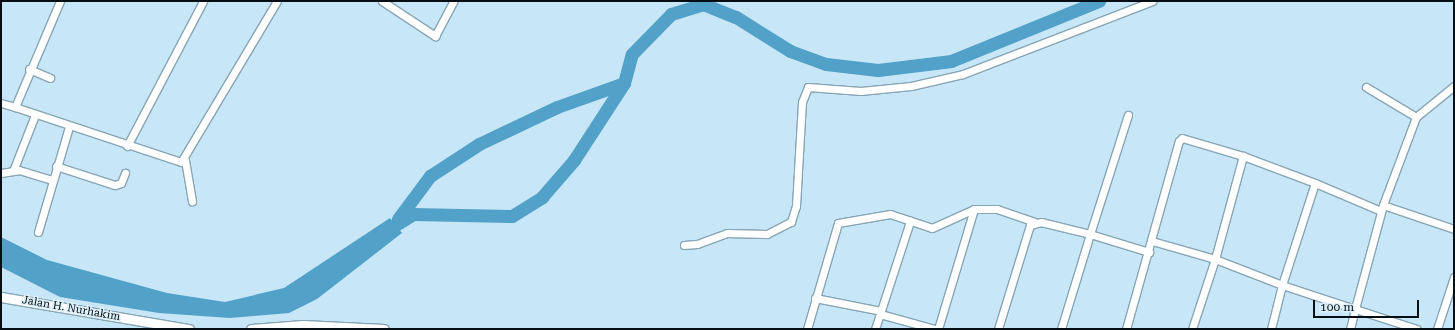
<!DOCTYPE html>
<html>
<head>
<meta charset="utf-8">
<style>
	body { margin:0 }
	#map { position:relative; width:1455px; height:330px; overflow:hidden; background:#c7e6f7; font-family:"Roboto Serif",serif }
	div>[style] { position:absolute }
	[style*='--x'] { left:calc(var(--x)*1px); top:calc(var(--y)*1px); width:calc(var(--w)*1px); rotate:calc(var(--a)*1deg) }
	.water>* { inset:0; background:#51a1c8 }
	.river>* { height:13px; margin:-6.5px; padding:0 6.5px; transform-origin:6.5px; border-radius:6.5px; background:#51a1c8 }
	.roads { filter:drop-shadow(1px 0 #87a5b5) drop-shadow(-1px 0 #87a5b5) drop-shadow(0 1px #87a5b5) drop-shadow(0 -1px #87a5b5) }
	.minor>* { height:7px; margin:-3.5px; padding:0 3.5px; transform-origin:3.5px; border-radius:3.5px; background:#fff }
	.major>* { height:9px; margin:-4.5px; padding:0 4.5px; transform-origin:4.5px; border-radius:4.5px; background:#fff }
	span { translate:-50% -50%; white-space:nowrap; text-align:center; line-height:1.15; -webkit-text-stroke:3px #def1fb; paint-order:stroke }
	.street-label { font-size:11px; color:#040e14 }
	.frame { position:absolute; inset:0; border:2px solid #040e14; pointer-events:none }
	.scale { position:absolute; left:1313px; top:300px; width:106px; height:18px; box-sizing:border-box; border:2px solid #040e14; border-top:0; padding-left:5px; font-size:12px; line-height:14px; white-space:nowrap; color:#040e14; -webkit-text-stroke:3px #def1fb; paint-order:stroke }
</style>
</head>
<body>
<div id="map">
	<div class="water">
		<div style="clip-path:polygon(390px 218px,402px 233px,317px 299px,289px 313px,230px 318px,159px 313px,60px 297px,1px 267px,1px 237px,47px 260px,167px 293px,225px 302px,284px 288px)"></div>
	</div>
	<div class="river">
		<div style="--x:398;--y:219;--w:54;--a:-53.3"></div>
		<div style="--x:430;--y:176;--w:59;--a:-33.1"></div>
		<div style="--x:479;--y:144;--w:86;--a:-25.4"></div>
		<div style="--x:557;--y:107;--w:71;--a:-19.7"></div>
		<div style="--x:381;--y:234;--w:38;--a:-32"></div>
		<div style="--x:413;--y:214;--w:99;--a:1.2"></div>
		<div style="--x:512;--y:216;--w:36;--a:-32"></div>
		<div style="--x:542;--y:197;--w:49;--a:-49.1"></div>
		<div style="--x:574;--y:160;--w:92;--a:-57"></div>
		<div style="--x:624;--y:83;--w:30;--a:-75"></div>
		<div style="--x:632;--y:54;--w:56;--a:-45.7"></div>
		<div style="--x:671;--y:14;--w:34;--a:-17"></div>
		<div style="--x:703;--y:4;--w:35;--a:22"></div>
		<div style="--x:736;--y:17;--w:64;--a:32.2"></div>
		<div style="--x:790;--y:51;--w:38;--a:20"></div>
		<div style="--x:826;--y:64;--w:52;--a:6.6"></div>
		<div style="--x:878;--y:70;--w:74;--a:-7"></div>
		<div style="--x:951;--y:61;--w:160;--a:-22.1"></div>
	</div>
	<div class="roads">
		<div class="minor">
			<div style="--x:60;--y:1;--w:115;--a:113"></div>
			<div style="--x:15;--y:107;--w:175;--a:18.3"></div>
			<div style="--x:181;--y:162;--w:187;--a:-59.2"></div>
			<div style="--x:382;--y:1;--w:64;--a:33.4"></div>
			<div style="--x:435;--y:36;--w:40;--a:-62"></div>
			<div style="--x:29;--y:69;--w:23;--a:23"></div>
			<div style="--x:1366;--y:87;--w:58;--a:31"></div>
			<div style="--x:1416;--y:117;--w:49;--a:-39.2"></div>
			<div style="--x:1;--y:103;--w:15;--a:16"></div>
			<div style="--x:1416;--y:117;--w:94;--a:110.6"></div>
			<div style="--x:1383;--y:205;--w:108;--a:105.1"></div>
			<div style="--x:1355;--y:309;--w:65;--a:17.9"></div>
			<div style="--x:127;--y:146;--w:164;--a:-62.3"></div>
			<div style="--x:185;--y:160;--w:42;--a:80.3"></div>
			<div style="--x:56;--y:166;--w:62;--a:17.9"></div>
			<div style="--x:115;--y:185;--w:6;--a:-18"></div>
			<div style="--x:121;--y:183;--w:11;--a:-68"></div>
			<div style="--x:13;--y:171;--w:60;--a:-68.6"></div>
			<div style="--x:1;--y:173;--w:18;--a:-9"></div>
			<div style="--x:19;--y:170;--w:34;--a:17"></div>
			<div style="--x:1383;--y:205;--w:75;--a:18.7"></div>
			<div style="--x:974;--y:209;--w:23;--a:0"></div>
			<div style="--x:997;--y:209;--w:40;--a:18.9"></div>
			<div style="--x:38;--y:232;--w:109;--a:-73.6"></div>
			<div style="--x:1152;--y:241;--w:66;--a:15.9"></div>
			<div style="--x:1215;--y:259;--w:107;--a:-74.8"></div>
			<div style="--x:1243;--y:156;--w:77;--a:20.6"></div>
			<div style="--x:684;--y:245;--w:13;--a:-4"></div>
			<div style="--x:697;--y:244;--w:32;--a:-20"></div>
			<div style="--x:727;--y:233;--w:40;--a:1.4"></div>
			<div style="--x:767;--y:234;--w:27;--a:-27"></div>
			<div style="--x:791;--y:222;--w:17;--a:-73"></div>
			<div style="--x:796;--y:206;--w:104;--a:-86.7"></div>
			<div style="--x:802;--y:102;--w:16;--a:-68"></div>
			<div style="--x:808;--y:87;--w:53;--a:4.3"></div>
			<div style="--x:861;--y:91;--w:50;--a:-5.7"></div>
			<div style="--x:911;--y:86;--w:53;--a:-13"></div>
			<div style="--x:963;--y:74;--w:203;--a:-21.1"></div>
			<div style="--x:815;--y:298;--w:67;--a:11.1"></div>
			<div style="--x:880;--y:314;--w:57;--a:15.3"></div>
			<div style="--x:807;--y:329;--w:110;--a:-73.7"></div>
			<div style="--x:838;--y:223;--w:53;--a:-9.8"></div>
			<div style="--x:890;--y:214;--w:44;--a:18.4"></div>
			<div style="--x:932;--y:228;--w:46;--a:-24.3"></div>
			<div style="--x:974;--y:209;--w:125;--a:106.7"></div>
			<div style="--x:875;--y:329;--w:114;--a:-72"></div>
			<div style="--x:998;--y:329;--w:109;--a:-72.9"></div>
			<div style="--x:1030;--y:225;--w:11;--a:-15"></div>
			<div style="--x:1041;--y:222;--w:50;--a:13.8"></div>
			<div style="--x:1090;--y:234;--w:125;--a:-72.3"></div>
			<div style="--x:1061;--y:329;--w:99;--a:-73"></div>
			<div style="--x:1090;--y:234;--w:62;--a:17"></div>
			<div style="--x:1126;--y:329;--w:195;--a:-74.3"></div>
			<div style="--x:1179;--y:141;--w:4;--a:-45"></div>
			<div style="--x:1182;--y:138;--w:64;--a:16.4"></div>
			<div style="--x:1192;--y:329;--w:74;--a:-71.8"></div>
			<div style="--x:1215;--y:259;--w:72;--a:21.2"></div>
			<div style="--x:1282;--y:285;--w:107;--a:-72.1"></div>
			<div style="--x:1315;--y:183;--w:72;--a:23"></div>
			<div style="--x:1271;--y:329;--w:45;--a:-76"></div>
			<div style="--x:1282;--y:285;--w:77;--a:18.2"></div>
			<div style="--x:1355;--y:309;--w:21;--a:104"></div>
			<div style="--x:1437;--y:329;--w:55;--a:-71.9"></div>
		</div>
		<div class="major">
			<div style="--x:1;--y:297;--w:191;--a:9.7"></div>
			<div style="--x:251;--y:329;--w:52;--a:-4.4"></div>
			<div style="--x:303;--y:325;--w:81;--a:2.8"></div>
		</div>
	</div>
	<div class="street-label">
		<span style="left:71px;top:309px;rotate:10deg">Jalan H. Nurhakim</span>
	</div>
	<div class="frame"></div>
	<div class="scale">100 m</div>
</div>
</body>
</html>
